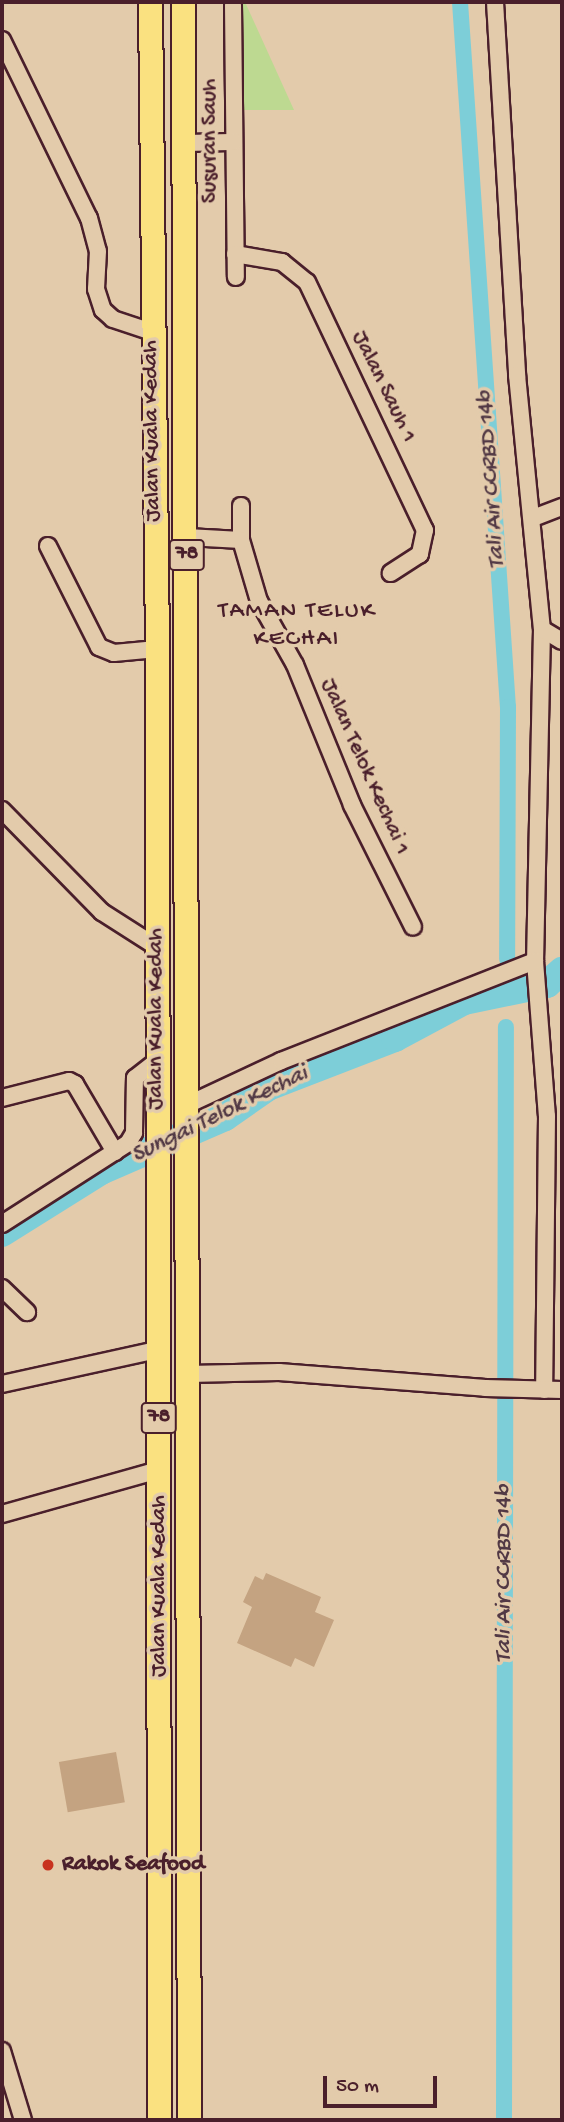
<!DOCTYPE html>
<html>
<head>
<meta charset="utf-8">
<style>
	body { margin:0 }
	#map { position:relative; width:564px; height:2122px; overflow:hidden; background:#e3cbab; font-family:"Gochi Hand",sans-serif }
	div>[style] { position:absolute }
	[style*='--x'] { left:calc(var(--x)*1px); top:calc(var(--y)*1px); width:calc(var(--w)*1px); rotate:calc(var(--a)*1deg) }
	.green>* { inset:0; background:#bdd991 }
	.canal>* { height:16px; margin:-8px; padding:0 8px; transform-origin:8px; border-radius:8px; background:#7dced8 }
	.river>* { height:28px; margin:-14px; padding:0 14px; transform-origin:14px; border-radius:14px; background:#7dced8 }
	.building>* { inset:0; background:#c4a381; transform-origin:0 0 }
	.roads { filter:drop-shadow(2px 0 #4a1f2b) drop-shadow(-2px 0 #4a1f2b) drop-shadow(0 2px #4a1f2b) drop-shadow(0 -2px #4a1f2b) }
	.minor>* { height:16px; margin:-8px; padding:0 8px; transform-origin:8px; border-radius:8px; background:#e3cbab }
	.primary>* { height:23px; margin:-11.5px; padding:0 11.5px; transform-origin:11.5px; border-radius:11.5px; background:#fae180 }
	.dots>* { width:19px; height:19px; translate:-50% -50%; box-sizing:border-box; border:4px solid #e3cbab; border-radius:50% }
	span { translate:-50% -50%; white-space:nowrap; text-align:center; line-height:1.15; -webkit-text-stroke:7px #e3cbab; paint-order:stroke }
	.shield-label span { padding:2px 5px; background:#e3cbab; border:2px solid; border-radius:5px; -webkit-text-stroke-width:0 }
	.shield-label { font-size:21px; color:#4a1f2b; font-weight:700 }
	.street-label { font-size:23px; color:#4a1f2b }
	.poi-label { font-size:23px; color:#4a1f2b; font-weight:700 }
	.left { translate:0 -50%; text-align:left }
	.water-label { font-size:24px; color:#523945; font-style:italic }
	.neighbourhood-label { font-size:24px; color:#4a1f2b; letter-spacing:2px }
	.frame { position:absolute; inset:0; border:4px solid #4a1f2b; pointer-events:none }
	.scale { position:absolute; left:323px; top:2076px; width:114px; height:32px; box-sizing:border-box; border:4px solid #4a1f2b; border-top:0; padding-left:9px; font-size:21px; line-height:24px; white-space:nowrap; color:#4a1f2b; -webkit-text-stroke:5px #e3cbab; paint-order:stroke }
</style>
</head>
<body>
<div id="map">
	<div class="green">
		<div style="clip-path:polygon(238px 2px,245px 2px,294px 110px,237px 110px)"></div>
	</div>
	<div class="canal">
		<div style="--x:460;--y:2;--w:707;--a:86.11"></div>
		<div style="--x:508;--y:707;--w:252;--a:90.2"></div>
		<div style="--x:504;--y:2120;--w:1093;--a:-89.9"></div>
	</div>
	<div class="river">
		<div style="--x:2;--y:1233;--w:117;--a:-32.1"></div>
		<div style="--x:101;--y:1171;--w:135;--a:-23.5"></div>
		<div style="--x:225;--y:1117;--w:52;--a:-34.9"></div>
		<div style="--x:268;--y:1087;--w:136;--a:-21.1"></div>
		<div style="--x:395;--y:1038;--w:78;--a:-28.2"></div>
		<div style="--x:464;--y:1001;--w:85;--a:-11.6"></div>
		<div style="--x:547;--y:984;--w:20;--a:-41"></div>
	</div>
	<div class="building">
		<div style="clip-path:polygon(266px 1573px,321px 1597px,315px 1612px,334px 1620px,314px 1667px,295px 1658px,291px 1667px,237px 1643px,252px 1607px,243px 1602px,255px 1576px,263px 1580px)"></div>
		<div style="left:116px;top:1752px;width:51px;height:58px;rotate:80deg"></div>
	</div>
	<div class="roads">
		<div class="minor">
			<div style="--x:495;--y:2;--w:374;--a:86.6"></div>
			<div style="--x:517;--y:375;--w:255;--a:84.4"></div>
			<div style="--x:542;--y:629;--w:332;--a:91.2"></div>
			<div style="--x:535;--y:961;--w:155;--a:85.6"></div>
			<div style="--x:547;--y:1116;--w:274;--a:90.6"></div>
			<div style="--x:233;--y:5;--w:272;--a:89.4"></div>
			<div style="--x:2;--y:40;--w:198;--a:64"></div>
			<div style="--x:89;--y:218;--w:34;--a:75"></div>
			<div style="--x:98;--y:251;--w:38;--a:93"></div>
			<div style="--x:96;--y:289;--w:22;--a:72"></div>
			<div style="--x:103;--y:310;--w:13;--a:42"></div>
			<div style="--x:113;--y:319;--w:41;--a:18.4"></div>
			<div style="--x:183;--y:143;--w:51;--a:-1.1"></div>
			<div style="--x:235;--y:254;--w:48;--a:9.7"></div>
			<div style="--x:282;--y:262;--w:32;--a:39"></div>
			<div style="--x:307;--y:282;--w:275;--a:64.6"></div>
			<div style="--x:425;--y:530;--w:25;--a:102"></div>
			<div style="--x:420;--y:554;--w:35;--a:147"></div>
			<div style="--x:241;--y:506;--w:34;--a:90"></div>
			<div style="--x:241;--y:540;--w:64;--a:73.6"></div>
			<div style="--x:259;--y:601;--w:73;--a:60.6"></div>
			<div style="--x:295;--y:665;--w:151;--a:67.8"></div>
			<div style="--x:352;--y:805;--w:136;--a:63.4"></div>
			<div style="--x:533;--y:518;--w:31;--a:-21"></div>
			<div style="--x:187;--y:537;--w:54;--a:3.2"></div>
			<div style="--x:48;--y:546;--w:113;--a:63.2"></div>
			<div style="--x:99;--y:647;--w:16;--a:22"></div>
			<div style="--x:114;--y:653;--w:43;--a:-5.3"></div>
			<div style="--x:542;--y:629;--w:23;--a:31"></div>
			<div style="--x:2;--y:810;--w:143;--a:45.6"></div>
			<div style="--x:102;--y:912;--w:65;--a:32.5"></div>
			<div style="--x:2;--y:1098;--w:69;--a:-14.2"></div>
			<div style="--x:69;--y:1081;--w:7;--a:27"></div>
			<div style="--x:75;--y:1084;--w:79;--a:59.5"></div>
			<div style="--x:187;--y:1105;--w:104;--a:-25.1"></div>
			<div style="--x:281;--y:1061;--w:273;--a:-21.5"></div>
			<div style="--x:2;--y:1224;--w:150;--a:-32.7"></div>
			<div style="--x:128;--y:1143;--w:12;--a:-59"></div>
			<div style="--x:134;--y:1133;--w:55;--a:-89"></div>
			<div style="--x:135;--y:1078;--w:28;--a:-38"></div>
			<div style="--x:2;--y:1288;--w:35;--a:44"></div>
			<div style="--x:188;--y:1374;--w:91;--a:-1.3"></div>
			<div style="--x:279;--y:1372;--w:207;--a:4.4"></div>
			<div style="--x:485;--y:1388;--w:77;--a:1.5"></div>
			<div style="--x:2;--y:1384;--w:159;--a:-12.4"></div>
			<div style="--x:2;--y:1514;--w:163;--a:-15.7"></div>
			<div style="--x:2;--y:2051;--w:72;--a:73.1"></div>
		</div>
		<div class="primary">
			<div style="--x:150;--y:2;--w:647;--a:89.38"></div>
			<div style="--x:157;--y:649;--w:1471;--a:89.92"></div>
			<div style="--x:183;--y:2;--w:2118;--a:89.84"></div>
		</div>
	</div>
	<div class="dots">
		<div style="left:48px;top:1865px;background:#c8321e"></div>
	</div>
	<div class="shield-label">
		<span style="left:187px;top:555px">78</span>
		<span style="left:159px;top:1418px">78</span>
	</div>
	<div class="street-label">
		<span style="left:211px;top:141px;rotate:-90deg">Susuran Sauh</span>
		<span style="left:383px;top:387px;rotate:64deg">Jalan Sauh 1</span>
		<span style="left:153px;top:431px;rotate:-91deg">Jalan Kuala Kedah</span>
		<span style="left:364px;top:767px;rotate:66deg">Jalan Telok Kechai 1</span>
		<span style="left:157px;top:1019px;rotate:-90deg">Jalan Kuala Kedah</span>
		<span style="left:160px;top:1586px;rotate:-90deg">Jalan Kuala Kedah</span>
	</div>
	<div class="poi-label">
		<span class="left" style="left:62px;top:1865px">Rakok Seafood</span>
	</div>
	<div class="water-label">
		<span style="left:492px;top:480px;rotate:-94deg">Tali Air CCRBD 14b</span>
		<span style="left:220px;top:1115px;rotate:-26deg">Sungai Telok Kechai</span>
		<span style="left:505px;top:1574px;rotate:-90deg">Tali Air CCRBD 14b</span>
	</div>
	<div class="neighbourhood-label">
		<span style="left:297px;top:626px">TAMAN TELUK<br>KECHAI</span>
	</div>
	<div class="frame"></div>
	<div class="scale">50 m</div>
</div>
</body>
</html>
